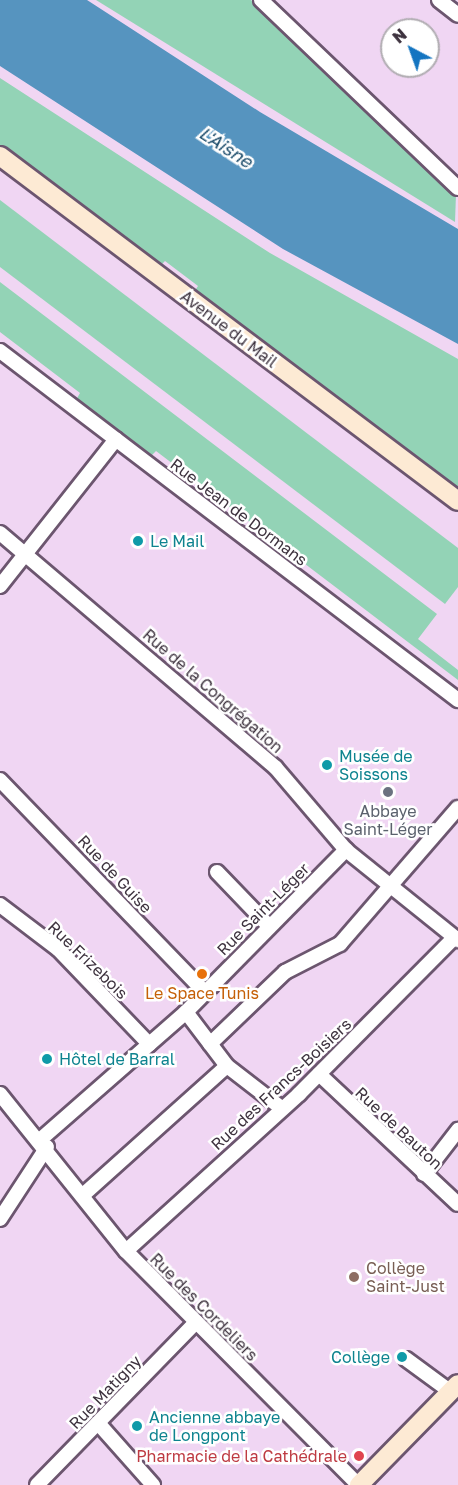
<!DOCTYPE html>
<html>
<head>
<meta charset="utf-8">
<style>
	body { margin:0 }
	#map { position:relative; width:458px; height:1485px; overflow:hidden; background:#f0d6f3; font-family:"Golos Text",sans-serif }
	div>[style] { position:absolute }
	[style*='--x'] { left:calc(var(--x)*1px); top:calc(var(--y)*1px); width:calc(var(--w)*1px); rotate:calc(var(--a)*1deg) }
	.green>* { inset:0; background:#93d3b6 }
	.water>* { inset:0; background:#5694bf }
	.roads { filter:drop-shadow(2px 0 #6c566f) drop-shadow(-2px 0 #6c566f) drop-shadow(0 2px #6c566f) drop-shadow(0 -2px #6c566f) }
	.street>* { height:14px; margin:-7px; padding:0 7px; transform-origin:7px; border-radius:7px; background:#fff }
	.secondary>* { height:18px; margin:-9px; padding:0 9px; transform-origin:9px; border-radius:9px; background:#fdead4 }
	.dots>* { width:16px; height:16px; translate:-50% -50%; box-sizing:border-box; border:3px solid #fff; border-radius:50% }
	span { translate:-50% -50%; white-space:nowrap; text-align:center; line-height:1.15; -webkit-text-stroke:5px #fff; paint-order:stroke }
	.street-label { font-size:16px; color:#3d323e }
	.culture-label { font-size:16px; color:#0d838f }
	.left { translate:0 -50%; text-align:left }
	.right { translate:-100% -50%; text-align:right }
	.worship-label { font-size:16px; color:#5b616d }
	.food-label { font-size:16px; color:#c56008 }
	.education-label { font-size:16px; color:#785e54 }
	.health-label { font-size:16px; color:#be3a42 }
	.water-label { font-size:18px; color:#1d4d6c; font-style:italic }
	.north { position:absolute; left:380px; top:18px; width:60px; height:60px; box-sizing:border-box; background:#fff; border:2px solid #b1adb2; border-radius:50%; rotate:319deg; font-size:16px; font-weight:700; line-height:24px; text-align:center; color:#3d323e }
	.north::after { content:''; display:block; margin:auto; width:21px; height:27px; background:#1475c1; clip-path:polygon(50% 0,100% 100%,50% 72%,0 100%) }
</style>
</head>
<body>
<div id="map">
	<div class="green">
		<div style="clip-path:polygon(96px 0,251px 0,456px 194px,455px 222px)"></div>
		<div style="clip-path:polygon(0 78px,270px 253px,458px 359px,458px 488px,223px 315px,194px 292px,198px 286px,165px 261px,159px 267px,0 147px)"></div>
		<div style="clip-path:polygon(0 200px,458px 548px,458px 587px,445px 604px,0 267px)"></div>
		<div style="clip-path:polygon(0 282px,437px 614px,418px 639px,458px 670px,458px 680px,156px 451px,149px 458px,75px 402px,80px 393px,0 332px)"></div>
	</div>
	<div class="water">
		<div style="clip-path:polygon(0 0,87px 0,260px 112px,458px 229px,458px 344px,283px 249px,0 66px)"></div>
	</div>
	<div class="roads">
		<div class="street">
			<div style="--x:261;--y:0;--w:272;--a:43.7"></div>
			<div style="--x:439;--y:0;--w:24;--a:38"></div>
			<div style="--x:0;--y:351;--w:576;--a:37.31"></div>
			<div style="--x:0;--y:533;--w:362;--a:40.4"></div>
			<div style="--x:276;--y:768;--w:108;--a:49.5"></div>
			<div style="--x:346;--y:850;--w:144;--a:38.8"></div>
			<div style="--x:0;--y:586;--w:187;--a:-51.7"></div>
			<div style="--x:0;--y:780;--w:293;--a:46"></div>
			<div style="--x:217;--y:872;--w:75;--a:46.1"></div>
			<div style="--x:0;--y:905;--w:73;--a:37.2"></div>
			<div style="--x:58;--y:949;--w:132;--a:46.2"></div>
			<div style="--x:186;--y:1012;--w:68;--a:52.8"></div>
			<div style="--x:227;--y:1066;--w:67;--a:37.7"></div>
			<div style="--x:210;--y:1044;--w:104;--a:-43.8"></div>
			<div style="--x:285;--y:972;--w:62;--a:-27"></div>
			<div style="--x:340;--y:944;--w:180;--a:-49.1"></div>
			<div style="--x:319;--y:1074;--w:190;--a:43.1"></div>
			<div style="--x:0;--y:1094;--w:201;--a:51.3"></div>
			<div style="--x:126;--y:1251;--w:330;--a:45.2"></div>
			<div style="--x:41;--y:1139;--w:193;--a:-41.2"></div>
			<div style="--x:186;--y:1012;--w:228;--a:-45.4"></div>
			<div style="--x:424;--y:1174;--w:56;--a:-52.3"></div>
			<div style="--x:83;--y:1195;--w:193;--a:-41.9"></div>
			<div style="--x:0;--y:1219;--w:86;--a:-56.9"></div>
			<div style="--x:126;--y:1251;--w:234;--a:-42.2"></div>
			<div style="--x:299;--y:1094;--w:220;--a:-45.2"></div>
			<div style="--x:406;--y:1359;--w:56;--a:36.3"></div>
			<div style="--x:98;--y:1423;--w:83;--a:48.4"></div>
			<div style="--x:37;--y:1485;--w:228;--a:-45.7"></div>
		</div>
		<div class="secondary">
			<div style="--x:0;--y:156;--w:573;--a:36.99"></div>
			<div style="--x:359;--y:1485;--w:141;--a:-45.6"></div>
		</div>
	</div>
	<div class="dots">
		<div style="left:138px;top:541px;background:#0f9aa8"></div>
		<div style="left:327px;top:765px;background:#0f9aa8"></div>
		<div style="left:388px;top:792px;background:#6b7280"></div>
		<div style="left:202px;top:974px;background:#e8710a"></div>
		<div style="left:47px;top:1059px;background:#0f9aa8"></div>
		<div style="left:354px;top:1277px;background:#8d6e63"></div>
		<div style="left:402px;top:1357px;background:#0f9aa8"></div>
		<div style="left:137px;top:1426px;background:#0f9aa8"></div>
		<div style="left:359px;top:1456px;background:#e0444e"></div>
	</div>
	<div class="street-label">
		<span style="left:229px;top:329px;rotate:37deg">Avenue du Mail</span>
		<span style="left:239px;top:512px;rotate:37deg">Rue Jean de Dormans</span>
		<span style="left:213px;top:691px;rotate:41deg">Rue de la Congrégation</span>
		<span style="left:115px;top:874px;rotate:47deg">Rue de Guise</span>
		<span style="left:263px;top:909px;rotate:-45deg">Rue Saint-Léger</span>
		<span style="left:88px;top:960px;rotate:44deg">Rue Frizebois</span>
		<span style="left:281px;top:1084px;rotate:-43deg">Rue des Francs-Boisiers</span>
		<span style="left:399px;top:1128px;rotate:43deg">Rue de Bauton</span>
		<span style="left:204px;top:1307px;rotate:45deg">Rue des Cordeliers</span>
		<span style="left:105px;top:1392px;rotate:-46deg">Rue Matigny</span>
	</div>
	<div class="culture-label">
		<span class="left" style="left:150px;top:541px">Le Mail</span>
		<span class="left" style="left:339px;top:765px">Musée de<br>Soissons</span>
		<span class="left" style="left:59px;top:1059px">Hôtel de Barral</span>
		<span class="right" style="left:390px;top:1357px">Collège</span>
		<span class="left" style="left:149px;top:1426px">Ancienne abbaye<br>de Longpont</span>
	</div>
	<div class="worship-label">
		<span style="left:388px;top:820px">Abbaye<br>Saint-Léger</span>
	</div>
	<div class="food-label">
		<span style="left:202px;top:993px">Le Space Tunis</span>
	</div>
	<div class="education-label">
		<span class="left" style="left:366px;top:1277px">Collège<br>Saint-Just</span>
	</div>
	<div class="health-label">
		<span class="right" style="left:347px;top:1456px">Pharmacie de la Cathédrale</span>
	</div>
	<div class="water-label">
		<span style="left:226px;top:147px;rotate:33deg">L'Aisne</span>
	</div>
	<div class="north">N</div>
</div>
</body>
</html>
